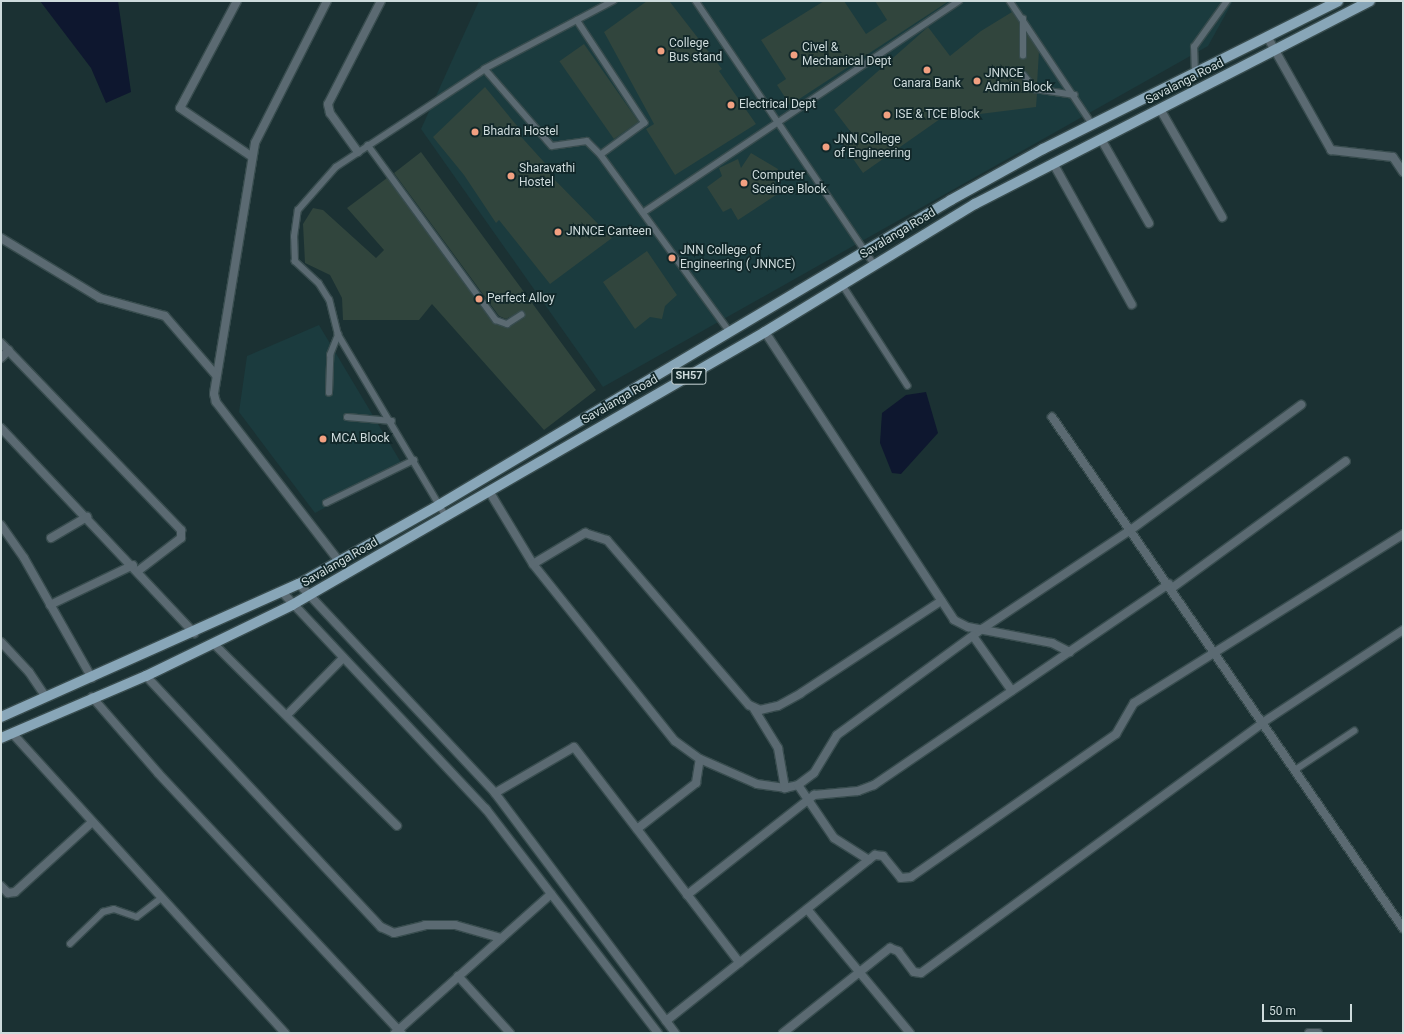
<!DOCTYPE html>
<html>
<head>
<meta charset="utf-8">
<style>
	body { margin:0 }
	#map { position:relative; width:1404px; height:1034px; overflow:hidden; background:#1b3133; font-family:Roboto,sans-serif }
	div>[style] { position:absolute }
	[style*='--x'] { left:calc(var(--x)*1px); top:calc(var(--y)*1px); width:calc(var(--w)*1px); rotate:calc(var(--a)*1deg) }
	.built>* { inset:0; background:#1b3b3e }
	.water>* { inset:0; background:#0e172f }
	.building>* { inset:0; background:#31453d; transform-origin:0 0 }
	.roads { filter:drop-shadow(1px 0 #384c4e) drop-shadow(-1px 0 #384c4e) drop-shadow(0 1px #384c4e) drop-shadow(0 -1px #384c4e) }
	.service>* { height:5.5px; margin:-2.75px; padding:0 2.75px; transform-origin:2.75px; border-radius:2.75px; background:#5b6a72 }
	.minor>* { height:8px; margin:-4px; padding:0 4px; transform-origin:4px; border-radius:4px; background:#5b6a72 }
	.tertiary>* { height:8px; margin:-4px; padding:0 4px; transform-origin:4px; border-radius:4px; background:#5b6a72 }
	.primary>* { height:10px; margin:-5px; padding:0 5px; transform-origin:5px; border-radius:5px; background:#88a6b8 }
	.dots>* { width:11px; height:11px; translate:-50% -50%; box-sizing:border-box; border:2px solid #112729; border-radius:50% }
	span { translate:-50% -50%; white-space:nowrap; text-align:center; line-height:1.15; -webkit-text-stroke:3.5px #112729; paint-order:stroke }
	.shield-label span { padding:1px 3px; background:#112729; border:1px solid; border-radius:3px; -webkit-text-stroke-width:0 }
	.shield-label { font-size:11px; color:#cedbdc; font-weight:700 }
	.poi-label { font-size:12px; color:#cedbdc }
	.left { translate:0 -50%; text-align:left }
	.street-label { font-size:12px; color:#cedbdc }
	.frame { position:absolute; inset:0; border:2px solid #cedbdc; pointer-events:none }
	.scale { position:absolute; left:1262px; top:1004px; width:90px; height:18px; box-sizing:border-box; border:2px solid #cedbdc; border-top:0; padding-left:5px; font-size:12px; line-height:14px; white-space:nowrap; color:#cedbdc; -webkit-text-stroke:3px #112729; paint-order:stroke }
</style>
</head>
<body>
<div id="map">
	<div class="built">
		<div style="clip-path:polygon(479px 1px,1233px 1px,1208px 46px,603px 387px,421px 129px)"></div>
		<div style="clip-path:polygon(319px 325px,403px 466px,315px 513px,239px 412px,247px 356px)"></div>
	</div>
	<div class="water">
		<div style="clip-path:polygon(40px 1px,118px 1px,131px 92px,106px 103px,91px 68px)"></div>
		<div style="clip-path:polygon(926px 392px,938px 433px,901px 474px,892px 473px,880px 443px,882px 413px,906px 395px)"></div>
	</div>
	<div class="building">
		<div style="clip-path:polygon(647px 1px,670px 2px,722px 69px,719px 71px,756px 124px,675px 175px,646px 129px,654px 124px,604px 32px)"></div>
		<div style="clip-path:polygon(824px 1px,844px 1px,866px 34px,887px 20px,875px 1px,949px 1px,790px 105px,777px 85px,786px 79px,761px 40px)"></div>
		<div style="clip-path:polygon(1012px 12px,1019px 22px,1020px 58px,1027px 58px,1027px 34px,1039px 51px,1037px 85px,1026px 71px,1020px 75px,1037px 94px,1036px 107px,940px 119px,863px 173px,842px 143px,853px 135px,834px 110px,928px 27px,950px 56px,981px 31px)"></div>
		<div style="left:584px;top:44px;width:95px;height:30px;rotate:55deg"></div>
		<div style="clip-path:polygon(485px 87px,518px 127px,515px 130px,553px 172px,550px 175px,612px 238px,550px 284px,499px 220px,496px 223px,464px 175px,433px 137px)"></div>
		<div style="clip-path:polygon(421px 152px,596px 390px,544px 430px,432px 304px,419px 320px,343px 320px,342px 298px,330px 275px,305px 263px,303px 224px,313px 208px,323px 210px,376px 258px,384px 250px,347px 208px,387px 178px,493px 323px,508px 328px,524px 318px,521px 311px,506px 319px,499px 316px,394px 173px)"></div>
		<div style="clip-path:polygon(751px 153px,778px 169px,774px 180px,779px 193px,738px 220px,731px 208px,723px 212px,707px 187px,722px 176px,719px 168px,738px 159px,741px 168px)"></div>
		<div style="clip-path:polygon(647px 251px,677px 295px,665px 306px,662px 319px,650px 317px,635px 329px,603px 282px)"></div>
	</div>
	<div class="roads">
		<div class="service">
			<div style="--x:614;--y:1;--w:146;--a:152.2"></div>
			<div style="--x:485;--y:69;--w:102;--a:49"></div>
			<div style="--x:552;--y:146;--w:35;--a:-8"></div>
			<div style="--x:587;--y:141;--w:20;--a:45"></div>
			<div style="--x:601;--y:155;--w:219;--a:53.9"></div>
			<div style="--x:696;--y:1;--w:318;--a:55.9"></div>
			<div style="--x:1010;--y:1;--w:149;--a:56.2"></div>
			<div style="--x:577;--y:20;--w:123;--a:56.6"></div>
			<div style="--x:645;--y:123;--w:54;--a:144"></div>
			<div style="--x:1023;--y:56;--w:37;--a:-90"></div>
			<div style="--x:1195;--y:74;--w:27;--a:-92"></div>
			<div style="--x:1194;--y:47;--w:57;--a:-54.3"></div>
			<div style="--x:1024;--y:75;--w:18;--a:52"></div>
			<div style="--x:1035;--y:89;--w:40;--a:8.5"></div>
			<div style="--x:368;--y:145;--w:217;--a:53.8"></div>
			<div style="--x:496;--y:320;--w:12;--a:20"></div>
			<div style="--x:507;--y:324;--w:17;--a:-33"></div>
			<div style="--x:644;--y:212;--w:379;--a:-33.8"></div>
			<div style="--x:842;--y:284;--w:121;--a:57.1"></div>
			<div style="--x:329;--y:393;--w:38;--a:-88"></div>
			<div style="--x:330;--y:355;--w:22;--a:-68"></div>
			<div style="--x:347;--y:417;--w:45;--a:5.1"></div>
			<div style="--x:326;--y:503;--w:98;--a:-26"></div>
			<div style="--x:446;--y:517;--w:212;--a:-120.7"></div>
			<div style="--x:338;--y:335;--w:36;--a:-104"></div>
			<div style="--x:329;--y:300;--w:19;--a:-122"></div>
			<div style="--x:319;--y:284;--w:33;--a:-137"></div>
			<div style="--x:295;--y:262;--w:25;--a:-92"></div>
			<div style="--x:294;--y:237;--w:27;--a:-82"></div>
			<div style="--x:298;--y:210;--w:57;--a:-48.5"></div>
			<div style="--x:336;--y:167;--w:178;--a:-33.3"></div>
			<div style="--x:1295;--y:770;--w:71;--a:-33.5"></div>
			<div style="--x:70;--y:944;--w:46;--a:-44.1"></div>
			<div style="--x:103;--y:912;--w:11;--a:-15"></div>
			<div style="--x:114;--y:909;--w:24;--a:19"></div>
			<div style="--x:137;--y:917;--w:31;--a:-38"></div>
		</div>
		<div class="minor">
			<div style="--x:237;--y:1;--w:121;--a:118"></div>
			<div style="--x:180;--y:108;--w:86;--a:34.1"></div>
			<div style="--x:327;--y:1;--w:159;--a:116.9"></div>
			<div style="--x:255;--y:143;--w:254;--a:99.3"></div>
			<div style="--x:214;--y:394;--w:8;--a:76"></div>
			<div style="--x:216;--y:402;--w:201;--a:52.3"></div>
			<div style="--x:1268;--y:38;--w:129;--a:60.6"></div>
			<div style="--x:1331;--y:150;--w:62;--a:6.4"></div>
			<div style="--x:1393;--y:157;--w:18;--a:56"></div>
			<div style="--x:1160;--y:109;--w:125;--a:60.1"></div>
			<div style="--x:1101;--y:139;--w:97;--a:60.3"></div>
			<div style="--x:358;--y:152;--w:48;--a:-125.7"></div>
			<div style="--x:330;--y:113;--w:9;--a:-103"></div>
			<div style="--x:328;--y:104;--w:116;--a:-62.8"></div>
			<div style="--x:1053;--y:163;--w:162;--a:60.9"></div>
			<div style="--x:1;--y:238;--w:116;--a:31.2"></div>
			<div style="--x:100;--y:298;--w:67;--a:15.5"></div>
			<div style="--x:165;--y:316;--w:78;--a:49.2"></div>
			<div style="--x:765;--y:332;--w:344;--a:56.7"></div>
			<div style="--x:954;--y:620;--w:16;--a:27"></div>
			<div style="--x:968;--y:627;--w:86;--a:10.8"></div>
			<div style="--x:1052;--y:643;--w:20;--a:27"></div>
			<div style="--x:1;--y:343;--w:260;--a:46.1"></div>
			<div style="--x:181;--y:530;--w:8;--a:90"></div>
			<div style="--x:181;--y:538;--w:54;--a:142.5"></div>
			<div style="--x:1;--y:358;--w:11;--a:-45"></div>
			<div style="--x:1052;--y:417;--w:620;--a:55.52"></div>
			<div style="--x:1;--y:428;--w:282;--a:46.7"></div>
			<div style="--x:489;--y:491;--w:85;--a:58.9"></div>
			<div style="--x:533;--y:564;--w:227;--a:51.3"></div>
			<div style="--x:675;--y:741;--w:31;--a:36"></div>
			<div style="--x:700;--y:759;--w:62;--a:23.7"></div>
			<div style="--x:757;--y:784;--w:28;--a:8"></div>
			<div style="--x:785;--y:788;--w:13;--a:-13"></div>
			<div style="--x:798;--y:785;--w:20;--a:-37"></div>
			<div style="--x:814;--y:773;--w:44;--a:-58.8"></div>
			<div style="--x:837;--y:735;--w:180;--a:-36.2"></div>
			<div style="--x:982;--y:629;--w:180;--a:-33.7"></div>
			<div style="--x:1132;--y:529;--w:210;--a:-36.3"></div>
			<div style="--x:1;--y:525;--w:40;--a:55.1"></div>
			<div style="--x:24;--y:558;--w:138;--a:60.5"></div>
			<div style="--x:51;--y:538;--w:42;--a:-30.3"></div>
			<div style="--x:533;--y:564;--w:61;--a:-30.8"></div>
			<div style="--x:585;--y:533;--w:23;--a:18"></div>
			<div style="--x:607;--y:540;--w:218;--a:49.3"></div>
			<div style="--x:749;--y:705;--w:12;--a:24"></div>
			<div style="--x:760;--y:710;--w:18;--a:-13"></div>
			<div style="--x:778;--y:706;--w:26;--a:-29"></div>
			<div style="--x:801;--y:693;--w:168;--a:-33.3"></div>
			<div style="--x:1172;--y:588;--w:215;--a:-36.1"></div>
			<div style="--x:50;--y:605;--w:92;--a:-25.7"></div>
			<div style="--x:973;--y:636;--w:67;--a:54.7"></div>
			<div style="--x:1;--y:642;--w:41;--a:47"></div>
			<div style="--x:29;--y:672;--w:30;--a:56"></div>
			<div style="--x:214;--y:644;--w:258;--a:44.8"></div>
			<div style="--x:146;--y:676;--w:344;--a:46.9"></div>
			<div style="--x:381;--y:927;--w:14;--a:25"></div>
			<div style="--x:394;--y:933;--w:32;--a:-14"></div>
			<div style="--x:425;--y:925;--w:30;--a:0"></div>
			<div style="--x:455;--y:925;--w:48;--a:15.8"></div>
			<div style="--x:92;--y:697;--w:101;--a:49"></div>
			<div style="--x:158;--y:773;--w:356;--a:46.9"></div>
			<div style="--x:754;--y:709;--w:46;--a:58.4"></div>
			<div style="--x:778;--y:748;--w:41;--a:80.1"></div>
			<div style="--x:287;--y:715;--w:80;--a:-45.5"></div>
			<div style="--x:12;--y:733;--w:406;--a:47.7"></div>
			<div style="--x:798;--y:785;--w:64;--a:55.8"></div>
			<div style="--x:834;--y:838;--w:41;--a:32.2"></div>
			<div style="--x:495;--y:793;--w:91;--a:-30.2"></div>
			<div style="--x:574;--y:747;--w:272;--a:52.5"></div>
			<div style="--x:637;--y:829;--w:75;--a:-37.9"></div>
			<div style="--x:696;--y:783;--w:24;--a:-81"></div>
			<div style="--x:1;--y:886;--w:10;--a:45"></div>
			<div style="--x:8;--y:893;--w:7;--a:-8"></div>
			<div style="--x:15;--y:892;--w:103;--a:-42.2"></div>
			<div style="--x:687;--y:895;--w:162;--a:-38.2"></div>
			<div style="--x:814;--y:795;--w:44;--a:-5.2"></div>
			<div style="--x:858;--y:791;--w:17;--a:-21"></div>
			<div style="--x:874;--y:785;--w:357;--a:-34.3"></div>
			<div style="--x:807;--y:909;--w:161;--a:50.3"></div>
			<div style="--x:458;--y:976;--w:77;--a:47.6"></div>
			<div style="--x:666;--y:1021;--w:267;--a:-38.5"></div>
			<div style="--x:875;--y:855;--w:8;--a:7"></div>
			<div style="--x:883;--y:856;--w:28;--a:51"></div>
			<div style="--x:901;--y:878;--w:10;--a:-6"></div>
			<div style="--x:911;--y:877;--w:250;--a:-34.9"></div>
			<div style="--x:1116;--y:734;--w:36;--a:-60"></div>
			<div style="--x:1134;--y:703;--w:318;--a:-32.1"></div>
			<div style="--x:395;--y:1033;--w:209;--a:-41.7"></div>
			<div style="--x:783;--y:1033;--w:137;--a:-38.5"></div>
			<div style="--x:890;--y:948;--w:9;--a:21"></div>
			<div style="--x:898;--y:951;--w:26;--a:53"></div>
			<div style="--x:914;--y:972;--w:7;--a:8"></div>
			<div style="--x:921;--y:973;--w:423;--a:-36.2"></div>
			<div style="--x:1262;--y:723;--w:169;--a:-33.4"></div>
			<div style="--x:1309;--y:1033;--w:9;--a:0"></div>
		</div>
		<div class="tertiary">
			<div style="--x:299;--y:584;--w:287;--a:46.8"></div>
			<div style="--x:495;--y:793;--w:300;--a:53.1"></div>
			<div style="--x:282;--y:592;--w:298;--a:46.8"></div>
			<div style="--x:486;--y:809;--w:282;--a:52.5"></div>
		</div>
		<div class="primary">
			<div style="--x:1;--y:717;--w:326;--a:-24.1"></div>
			<div style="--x:299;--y:584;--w:161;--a:-29.4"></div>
			<div style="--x:439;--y:505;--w:596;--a:-30.78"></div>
			<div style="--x:951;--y:200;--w:105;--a:-29"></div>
			<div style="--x:1043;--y:149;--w:330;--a:-26.6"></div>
			<div style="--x:1;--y:738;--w:158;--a:-23.2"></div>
			<div style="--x:146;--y:676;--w:162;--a:-25.9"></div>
			<div style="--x:292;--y:605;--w:546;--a:-29.99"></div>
			<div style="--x:765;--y:332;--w:246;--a:-31.4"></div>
			<div style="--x:975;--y:204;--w:444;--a:-27.2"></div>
		</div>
	</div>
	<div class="dots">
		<div style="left:661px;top:51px;background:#f2a081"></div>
		<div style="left:794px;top:55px;background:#f2a081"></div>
		<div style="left:927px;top:70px;background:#f2a081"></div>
		<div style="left:977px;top:81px;background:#f2a081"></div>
		<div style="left:731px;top:105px;background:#f2a081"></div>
		<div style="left:887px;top:115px;background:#f2a081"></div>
		<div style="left:475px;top:132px;background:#f2a081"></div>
		<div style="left:826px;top:147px;background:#f2a081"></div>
		<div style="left:511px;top:176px;background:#f2a081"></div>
		<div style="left:744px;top:183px;background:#f2a081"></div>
		<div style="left:558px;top:232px;background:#f2a081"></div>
		<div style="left:672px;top:258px;background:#f2a081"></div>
		<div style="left:479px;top:299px;background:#f2a081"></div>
		<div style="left:323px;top:439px;background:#f2a081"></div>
	</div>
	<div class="shield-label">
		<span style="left:689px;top:376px">SH57</span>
	</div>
	<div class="poi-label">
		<span class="left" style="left:669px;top:51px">College<br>Bus stand</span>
		<span class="left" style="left:802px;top:55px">Civel &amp;<br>Mechanical Dept</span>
		<span class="left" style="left:985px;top:81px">JNNCE<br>Admin Block</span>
		<span style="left:927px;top:84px">Canara Bank</span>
		<span class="left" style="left:739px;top:105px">Electrical Dept</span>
		<span class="left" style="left:895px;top:115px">ISE &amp; TCE Block</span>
		<span class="left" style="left:483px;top:132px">Bhadra Hostel</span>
		<span class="left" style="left:834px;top:147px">JNN College<br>of Engineering</span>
		<span class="left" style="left:519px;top:176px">Sharavathi<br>Hostel</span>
		<span class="left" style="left:752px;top:183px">Computer<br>Sceince Block</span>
		<span class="left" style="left:566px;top:232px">JNNCE Canteen</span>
		<span class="left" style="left:680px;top:258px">JNN College of<br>Engineering ( JNNCE)</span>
		<span class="left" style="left:487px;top:299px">Perfect Alloy</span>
		<span class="left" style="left:331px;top:439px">MCA Block</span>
	</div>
	<div class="street-label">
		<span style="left:1185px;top:82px;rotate:-27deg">Savalanga Road</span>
		<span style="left:898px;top:234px;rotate:-31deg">Savalanga Road</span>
		<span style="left:620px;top:400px;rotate:-30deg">Savalanga Road</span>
		<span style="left:340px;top:563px;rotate:-30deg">Savalanga Road</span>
	</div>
	<div class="frame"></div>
	<div class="scale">50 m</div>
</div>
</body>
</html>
